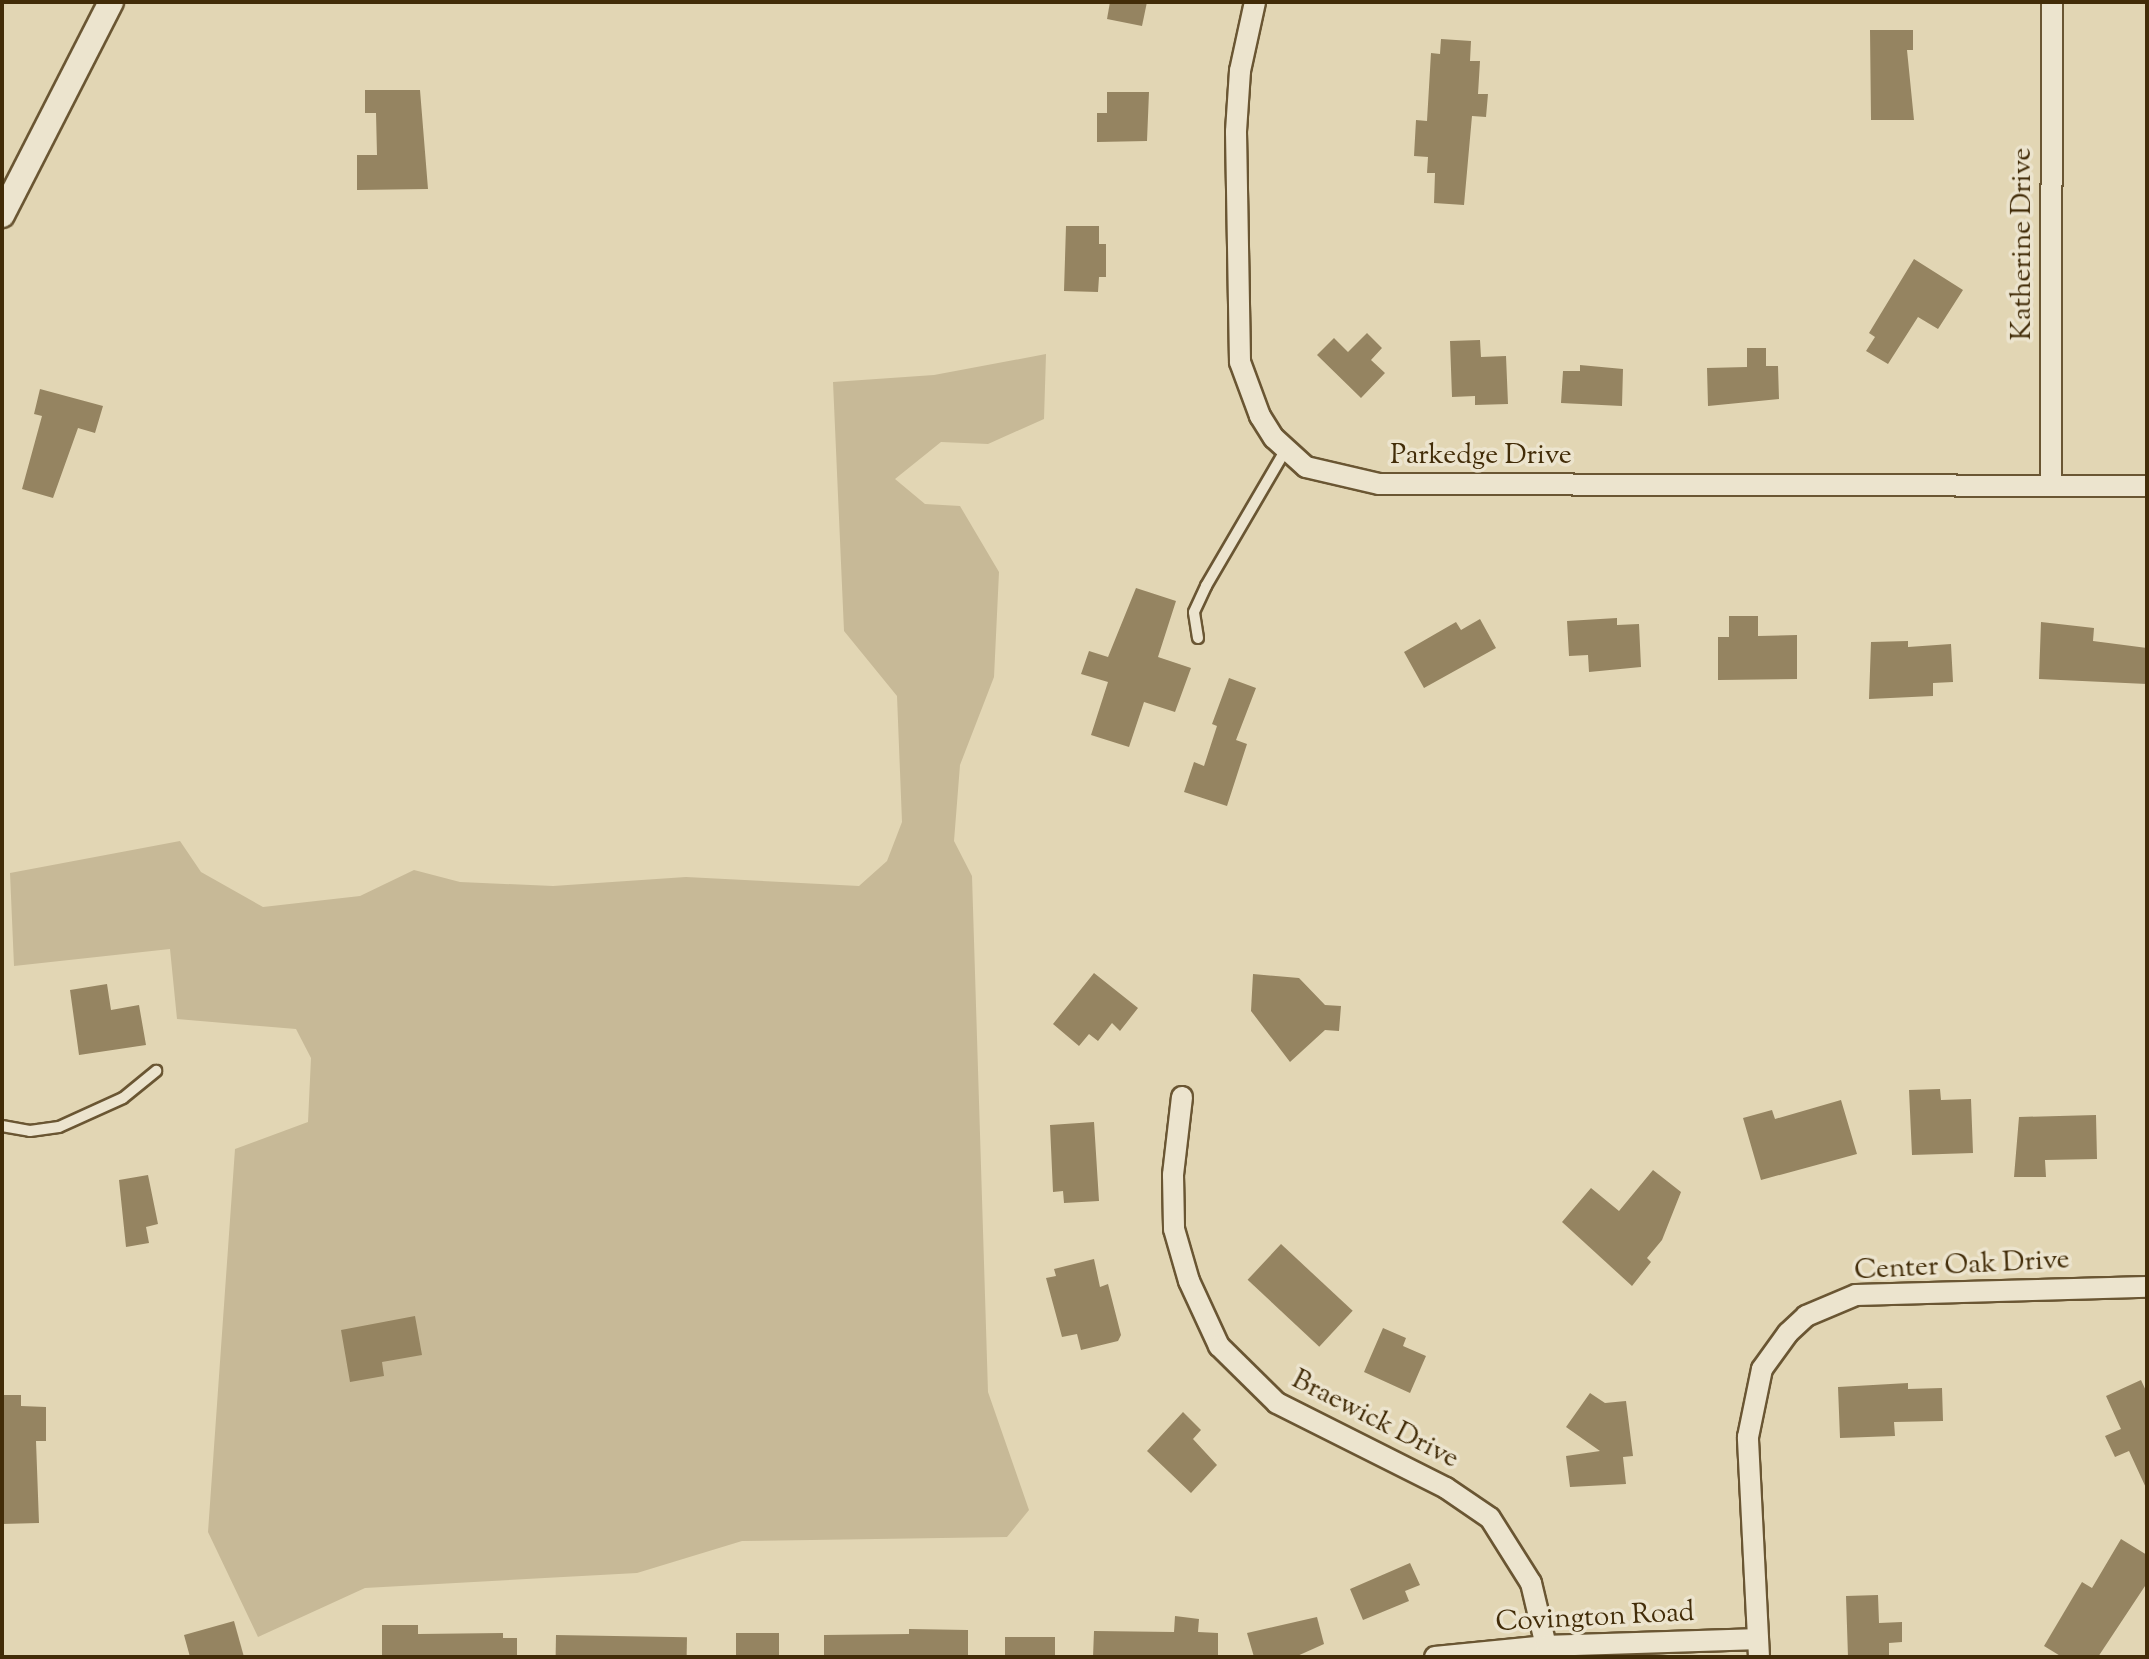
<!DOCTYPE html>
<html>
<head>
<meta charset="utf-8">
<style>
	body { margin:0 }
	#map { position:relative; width:2149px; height:1659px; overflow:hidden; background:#e2d6b4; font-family:"Sorts Mill Goudy",serif }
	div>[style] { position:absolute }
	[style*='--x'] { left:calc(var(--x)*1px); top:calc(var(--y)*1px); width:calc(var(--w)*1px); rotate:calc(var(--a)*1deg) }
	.green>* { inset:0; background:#c7b997 }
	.building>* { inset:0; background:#958461; transform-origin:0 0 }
	.roads { filter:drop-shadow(2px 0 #6a5633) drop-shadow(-2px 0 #6a5633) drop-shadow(0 2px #6a5633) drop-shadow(0 -2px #6a5633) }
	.service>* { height:10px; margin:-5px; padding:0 5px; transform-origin:5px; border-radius:5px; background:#ece4ce }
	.minor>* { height:20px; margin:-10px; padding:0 10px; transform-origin:10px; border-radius:10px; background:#ece4ce }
	.tertiary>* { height:24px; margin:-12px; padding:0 12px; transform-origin:12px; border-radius:12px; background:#ece4ce }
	span { translate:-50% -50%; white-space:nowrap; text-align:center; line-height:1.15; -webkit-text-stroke:7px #ece4ce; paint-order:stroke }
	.street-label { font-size:28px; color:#422c08 }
	.frame { position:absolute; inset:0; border:4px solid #422c08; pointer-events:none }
</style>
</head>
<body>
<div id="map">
	<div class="green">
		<div style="clip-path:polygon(1046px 354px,1044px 419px,988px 444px,941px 442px,895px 479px,925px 504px,960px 506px,999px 572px,994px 677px,960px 765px,954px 841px,972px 876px,988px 1392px,1029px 1510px,1007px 1537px,742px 1541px,637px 1573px,365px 1588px,258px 1637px,208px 1532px,235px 1149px,308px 1122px,311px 1058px,296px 1029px,177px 1019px,170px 949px,14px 966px,10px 873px,180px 841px,201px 872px,263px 907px,360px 896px,414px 870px,460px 882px,553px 886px,686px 877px,859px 886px,887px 861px,902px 822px,897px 696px,844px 631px,833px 382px,934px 375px)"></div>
	</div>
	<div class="building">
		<div style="clip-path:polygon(1110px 2px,1147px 2px,1142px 26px,1107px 19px)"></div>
		<div style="clip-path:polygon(1870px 30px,1913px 30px,1913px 50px,1907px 50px,1914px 120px,1871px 120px)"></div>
		<div style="clip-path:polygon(1441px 39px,1471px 41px,1470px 61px,1480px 61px,1478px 94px,1488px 94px,1486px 117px,1472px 116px,1464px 205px,1434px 203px,1435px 173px,1427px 173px,1428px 157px,1414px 156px,1416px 120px,1427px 121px,1431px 53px,1440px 54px)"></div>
		<div style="clip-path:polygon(365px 90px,420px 90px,428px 189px,357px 190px,357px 155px,377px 155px,376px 113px,365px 113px)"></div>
		<div style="clip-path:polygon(1107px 92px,1149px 92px,1147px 141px,1097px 142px,1097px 113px,1107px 113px)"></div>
		<div style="clip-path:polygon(1066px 226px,1099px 226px,1099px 244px,1106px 244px,1106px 277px,1099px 277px,1098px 292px,1064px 291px)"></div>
		<div style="clip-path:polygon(1914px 259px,1963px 290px,1938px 329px,1918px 317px,1888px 364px,1866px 351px,1875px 337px,1869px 333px)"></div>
		<div style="clip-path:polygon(1367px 333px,1382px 348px,1371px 360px,1385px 373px,1361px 398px,1317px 355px,1334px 338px,1348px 352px)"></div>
		<div style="clip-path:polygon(1480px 340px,1481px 357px,1506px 356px,1508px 404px,1475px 405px,1475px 396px,1452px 397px,1450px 341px)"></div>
		<div style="clip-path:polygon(1747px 348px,1766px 348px,1766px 366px,1778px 366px,1779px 399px,1708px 406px,1707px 368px,1747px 367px)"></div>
		<div style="clip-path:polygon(1580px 365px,1623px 369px,1622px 406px,1561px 403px,1563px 371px,1580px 371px)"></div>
		<div style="clip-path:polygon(40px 389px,103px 406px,95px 433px,78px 428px,53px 498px,22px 489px,42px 416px,34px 414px)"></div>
		<div style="clip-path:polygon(1136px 588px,1176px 601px,1158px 657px,1191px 668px,1175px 712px,1144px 702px,1129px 747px,1091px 735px,1108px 682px,1081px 674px,1089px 651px,1108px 657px)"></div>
		<div style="clip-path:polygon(1729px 616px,1758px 616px,1758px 636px,1797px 635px,1797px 679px,1718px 680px,1718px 637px,1729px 637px)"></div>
		<div style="clip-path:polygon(1617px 618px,1617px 625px,1639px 624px,1641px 667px,1589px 672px,1588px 655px,1569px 656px,1567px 621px)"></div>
		<div style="clip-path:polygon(1480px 619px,1496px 648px,1424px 688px,1404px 652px,1456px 622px,1461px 630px)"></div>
		<div style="clip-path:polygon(2041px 622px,2094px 628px,2093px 641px,2147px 648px,2147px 684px,2039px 679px)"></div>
		<div style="clip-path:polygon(1908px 641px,1908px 647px,1951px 644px,1953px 682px,1933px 683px,1933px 696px,1869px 699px,1871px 642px)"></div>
		<div style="clip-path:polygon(1229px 678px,1256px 688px,1236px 740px,1247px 744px,1227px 806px,1184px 792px,1194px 762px,1204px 766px,1217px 726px,1212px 724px)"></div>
		<div style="clip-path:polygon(1094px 973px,1138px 1008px,1120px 1031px,1112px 1023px,1098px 1041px,1089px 1034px,1079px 1046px,1053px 1024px)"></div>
		<div style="clip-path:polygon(1253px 974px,1299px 978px,1325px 1005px,1341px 1006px,1339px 1031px,1325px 1030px,1290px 1062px,1251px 1011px)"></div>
		<div style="clip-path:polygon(107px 984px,111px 1010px,139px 1005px,146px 1045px,79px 1055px,70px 990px)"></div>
		<div style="clip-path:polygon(1940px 1089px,1941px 1100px,1971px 1099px,1973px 1153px,1912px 1155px,1909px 1090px)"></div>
		<div style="clip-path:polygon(1841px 1100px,1857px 1154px,1761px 1180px,1743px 1118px,1772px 1110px,1775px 1119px)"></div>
		<div style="clip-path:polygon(2096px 1115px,2097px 1159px,2045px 1160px,2046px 1177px,2014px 1177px,2019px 1117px)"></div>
		<div style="clip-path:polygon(1094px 1122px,1099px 1201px,1064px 1203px,1063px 1191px,1053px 1192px,1050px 1125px)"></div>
		<div style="clip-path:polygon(1653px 1170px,1681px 1192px,1662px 1240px,1647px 1258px,1651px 1262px,1632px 1286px,1562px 1222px,1591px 1188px,1619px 1211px)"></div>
		<div style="clip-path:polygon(148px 1175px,158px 1224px,146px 1227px,149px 1243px,126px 1247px,119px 1180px)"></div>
		<div style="left:1281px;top:1244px;width:98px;height:49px;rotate:43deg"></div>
		<div style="clip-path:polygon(1094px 1259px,1100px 1287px,1108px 1284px,1121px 1335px,1118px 1341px,1081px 1350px,1077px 1334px,1062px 1337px,1046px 1278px,1056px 1276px,1054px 1269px)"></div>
		<div style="clip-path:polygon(415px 1316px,422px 1355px,382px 1362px,384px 1376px,350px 1382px,341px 1330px)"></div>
		<div style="clip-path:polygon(1383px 1328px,1406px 1338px,1403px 1346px,1426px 1356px,1410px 1393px,1364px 1372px)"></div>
		<div style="clip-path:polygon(2141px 1380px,2147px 1393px,2147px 1490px,2129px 1451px,2115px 1457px,2105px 1436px,2121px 1429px,2106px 1396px)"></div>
		<div style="clip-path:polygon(1908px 1383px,1908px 1389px,1942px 1388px,1943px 1421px,1894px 1422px,1895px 1436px,1840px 1438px,1838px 1387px)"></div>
		<div style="clip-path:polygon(1590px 1393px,1605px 1403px,1626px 1401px,1633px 1456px,1623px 1457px,1626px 1484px,1570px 1487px,1566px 1456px,1600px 1451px,1566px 1427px)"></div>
		<div style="clip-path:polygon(2px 1395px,21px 1395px,21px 1406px,46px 1407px,46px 1441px,36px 1441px,39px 1523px,2px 1524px)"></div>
		<div style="clip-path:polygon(1183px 1412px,1201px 1430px,1193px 1439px,1217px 1465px,1191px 1493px,1147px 1451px)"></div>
		<div style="clip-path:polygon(2121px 1539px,2147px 1555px,2147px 1583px,2098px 1657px,2062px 1657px,2044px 1646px,2082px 1582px,2092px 1588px)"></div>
		<div style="clip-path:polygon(1410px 1563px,1420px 1585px,1405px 1591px,1409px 1601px,1363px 1620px,1350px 1589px)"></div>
		<div style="clip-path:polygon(1878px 1595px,1879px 1623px,1902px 1622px,1902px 1642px,1889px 1643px,1889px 1657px,1848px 1657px,1846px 1596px)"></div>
		<div style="clip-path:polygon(1175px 1616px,1199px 1619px,1198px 1632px,1218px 1633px,1218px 1657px,1093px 1657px,1094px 1631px,1174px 1632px)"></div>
		<div style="clip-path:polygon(1317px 1617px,1324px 1644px,1295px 1657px,1254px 1657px,1247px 1633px)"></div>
		<div style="clip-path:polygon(234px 1621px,244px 1657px,190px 1657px,184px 1635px)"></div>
		<div style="clip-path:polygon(382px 1625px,418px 1625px,418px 1634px,503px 1633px,503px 1638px,517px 1638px,517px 1657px,382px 1657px)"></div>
		<div style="clip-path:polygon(909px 1629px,968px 1630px,968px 1657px,824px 1657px,824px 1635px,909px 1634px)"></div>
		<div style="left:736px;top:1633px;width:43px;height:24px"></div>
		<div style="left:556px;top:1635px;width:131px;height:22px;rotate:1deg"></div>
		<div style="left:1055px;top:1637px;width:20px;height:50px;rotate:90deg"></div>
	</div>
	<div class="roads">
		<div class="service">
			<div style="--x:1198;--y:638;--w:26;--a:-99"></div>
			<div style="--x:1194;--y:612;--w:29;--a:-65"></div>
			<div style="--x:1206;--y:586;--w:159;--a:-59.7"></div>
			<div style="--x:2;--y:1126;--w:28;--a:10"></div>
			<div style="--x:30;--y:1131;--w:29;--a:-8"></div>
			<div style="--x:59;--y:1127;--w:70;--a:-24.4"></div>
			<div style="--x:123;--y:1098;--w:43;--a:-39.3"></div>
		</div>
		<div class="minor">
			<div style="--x:1255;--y:2;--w:71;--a:102.3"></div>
			<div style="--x:1240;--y:71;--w:61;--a:93.8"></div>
			<div style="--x:1236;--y:132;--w:230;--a:89"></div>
			<div style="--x:1240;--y:362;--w:58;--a:69.7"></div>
			<div style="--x:1260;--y:416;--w:26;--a:58"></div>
			<div style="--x:1274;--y:438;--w:43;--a:42.2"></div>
			<div style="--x:1306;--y:467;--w:75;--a:13.1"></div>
			<div style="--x:1379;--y:484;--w:768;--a:0.15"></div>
			<div style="--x:2051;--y:486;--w:484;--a:-89.9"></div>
			<div style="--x:1182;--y:1097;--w:79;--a:96.6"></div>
			<div style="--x:1173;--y:1175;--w:54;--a:88.9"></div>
			<div style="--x:1174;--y:1229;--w:54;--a:73.9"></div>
			<div style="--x:1189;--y:1281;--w:72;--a:65.2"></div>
			<div style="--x:1219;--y:1346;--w:81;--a:44.5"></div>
			<div style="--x:1277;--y:1403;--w:189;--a:26.7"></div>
			<div style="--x:1446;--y:1488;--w:53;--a:34.3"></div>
			<div style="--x:1490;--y:1518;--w:77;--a:57.8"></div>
			<div style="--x:1531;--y:1583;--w:65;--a:76.6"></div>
			<div style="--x:1435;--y:1657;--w:112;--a:-5.7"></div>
			<div style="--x:1546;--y:1646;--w:212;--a:-1.9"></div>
			<div style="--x:1759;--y:1657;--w:220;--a:-92.9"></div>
			<div style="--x:1748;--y:1437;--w:69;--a:-78.4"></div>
			<div style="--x:1762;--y:1369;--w:44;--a:-54.2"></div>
			<div style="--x:1788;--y:1333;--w:25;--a:-43"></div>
			<div style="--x:1806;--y:1316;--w:54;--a:-22.8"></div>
			<div style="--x:1856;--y:1295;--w:291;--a:-1.6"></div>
		</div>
		<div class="tertiary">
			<div style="--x:2;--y:215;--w:239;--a:-62.9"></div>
		</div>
	</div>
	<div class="street-label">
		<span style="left:2023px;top:244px;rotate:-90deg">Katherine Drive</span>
		<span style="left:1481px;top:456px">Parkedge Drive</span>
		<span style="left:1962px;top:1266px;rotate:-3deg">Center Oak Drive</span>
		<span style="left:1375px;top:1420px;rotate:27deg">Braewick Drive</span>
		<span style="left:1595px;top:1618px;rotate:-3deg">Covington Road</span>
	</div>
	<div class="frame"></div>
</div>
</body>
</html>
